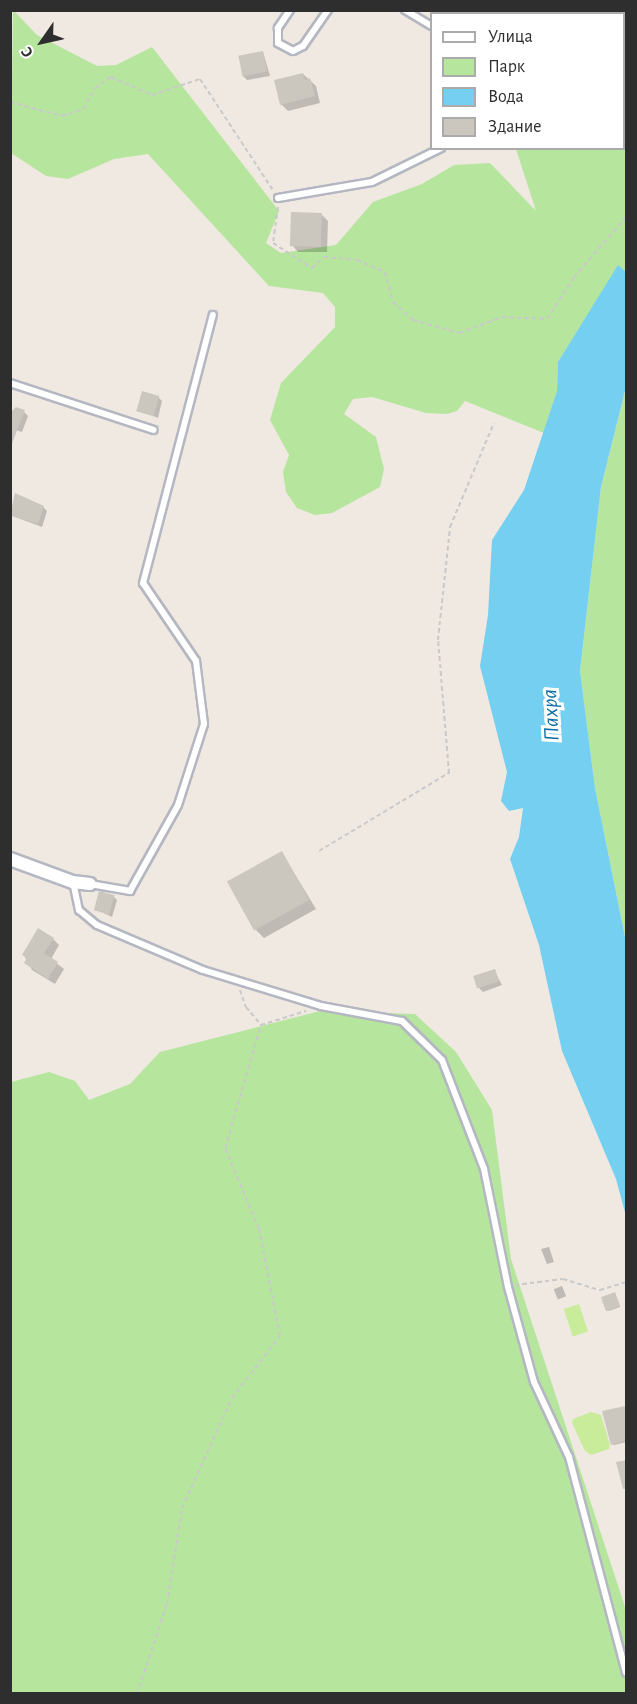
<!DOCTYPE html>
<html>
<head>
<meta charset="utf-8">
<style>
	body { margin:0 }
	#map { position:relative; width:637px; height:1704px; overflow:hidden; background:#efe9e1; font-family:"Alegreya Sans",sans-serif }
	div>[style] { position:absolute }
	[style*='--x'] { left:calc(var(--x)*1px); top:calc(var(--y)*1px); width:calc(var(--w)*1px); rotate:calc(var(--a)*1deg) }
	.green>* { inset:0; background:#b6e59e }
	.pitch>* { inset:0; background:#c9ec9a; transform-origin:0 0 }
	.water>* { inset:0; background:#75cff0 }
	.shadow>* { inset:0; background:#0003; transform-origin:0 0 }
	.building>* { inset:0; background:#cbc7bf; transform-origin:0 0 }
	.path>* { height:2px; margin-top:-1px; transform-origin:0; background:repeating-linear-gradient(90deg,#c9c9c9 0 4.5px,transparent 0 7.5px) }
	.roads { filter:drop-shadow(2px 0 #b4b7c1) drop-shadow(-2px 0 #b4b7c1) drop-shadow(0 2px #b4b7c1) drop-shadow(0 -2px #b4b7c1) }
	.lane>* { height:6px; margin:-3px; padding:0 3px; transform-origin:3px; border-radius:3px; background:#fff }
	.street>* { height:12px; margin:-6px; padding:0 6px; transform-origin:6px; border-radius:6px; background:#fff }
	span { translate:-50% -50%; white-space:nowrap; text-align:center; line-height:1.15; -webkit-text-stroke:6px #fff; paint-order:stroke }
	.water-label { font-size:22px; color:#0d6fa3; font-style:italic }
	.frame { position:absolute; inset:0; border:12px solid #2e2e2e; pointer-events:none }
	.legend { position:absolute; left:430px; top:12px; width:195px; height:138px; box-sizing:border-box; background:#fff; border:2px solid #ababab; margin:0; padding:8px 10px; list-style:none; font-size:18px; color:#2e2e2e }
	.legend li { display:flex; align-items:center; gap:12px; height:30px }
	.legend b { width:30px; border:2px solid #ababab }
	.north { position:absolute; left:12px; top:12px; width:60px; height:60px; -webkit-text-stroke:4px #fff; paint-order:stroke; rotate:236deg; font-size:16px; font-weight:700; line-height:24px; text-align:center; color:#2e2e2e }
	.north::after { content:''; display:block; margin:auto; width:21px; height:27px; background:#2e2e2e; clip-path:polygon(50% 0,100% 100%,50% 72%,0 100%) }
</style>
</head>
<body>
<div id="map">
	<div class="green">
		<div style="clip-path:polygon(13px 10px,37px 35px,97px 66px,116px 65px,152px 47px,279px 211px,266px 243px,281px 253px,336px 245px,373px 202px,422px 184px,454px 165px,490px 163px,536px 211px,516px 149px,624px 148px,624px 14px,526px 13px,527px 11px,626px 11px,626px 272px,618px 266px,558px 362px,557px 391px,544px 433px,465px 401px,457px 411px,447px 414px,426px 413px,372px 397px,353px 399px,344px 414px,376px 437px,384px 469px,380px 487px,332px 513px,315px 515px,297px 508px,286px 492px,283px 472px,289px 455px,270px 420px,281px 383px,335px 327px,335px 307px,323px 293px,269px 286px,148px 154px,114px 159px,68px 179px,46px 176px,11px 153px)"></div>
		<div style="clip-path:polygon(626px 387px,626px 942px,595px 788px,580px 671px,601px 487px)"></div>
		<div style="clip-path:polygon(320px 1011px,415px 1014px,456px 1052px,492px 1110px,511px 1259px,626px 1610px,626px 1693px,11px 1694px,11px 1082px,49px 1072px,75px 1081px,89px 1100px,130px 1084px,160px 1052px)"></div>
	</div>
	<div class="pitch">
		<div style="left:579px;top:1304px;width:29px;height:16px;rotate:72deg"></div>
		<div style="clip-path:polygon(591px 1412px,601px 1415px,610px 1445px,609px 1449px,591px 1455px,585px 1451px,572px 1423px,573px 1419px)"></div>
	</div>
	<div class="water">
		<div style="clip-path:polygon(618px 265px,626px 272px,626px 387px,601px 487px,580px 671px,595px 788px,626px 942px,626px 1216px,616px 1179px,562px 1051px,539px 945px,510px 859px,519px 837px,523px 808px,509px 811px,501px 801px,507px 772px,480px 666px,488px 615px,492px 540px,524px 490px,557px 391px,558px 362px)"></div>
	</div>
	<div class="shadow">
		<div style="clip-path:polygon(477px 10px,508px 10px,507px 14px)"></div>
		<div style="clip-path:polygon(263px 52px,270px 76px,247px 80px,243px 76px)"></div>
		<div style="clip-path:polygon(303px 74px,316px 86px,320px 103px,288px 111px,281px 104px)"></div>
		<div style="clip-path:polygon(321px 214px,328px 221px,327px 252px,298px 252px,292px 245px)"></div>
		<div style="clip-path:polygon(158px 397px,162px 401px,158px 418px,139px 410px)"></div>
		<div style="clip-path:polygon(24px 412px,28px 416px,22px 432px,10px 428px)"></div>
		<div style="clip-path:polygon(43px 507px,47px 511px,42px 527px,10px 515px)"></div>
		<div style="clip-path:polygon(282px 853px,316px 909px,264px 938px,255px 929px)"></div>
		<div style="clip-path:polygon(113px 896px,117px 900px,112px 917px,95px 909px)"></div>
		<div style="clip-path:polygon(53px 939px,59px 945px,51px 959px,64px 969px,55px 984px,32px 970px,24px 955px)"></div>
		<div style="clip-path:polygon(494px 970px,502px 985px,483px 992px,479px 988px)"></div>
		<div style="clip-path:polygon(549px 1247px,554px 1262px,547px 1264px,541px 1249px)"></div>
		<div style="left:562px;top:1286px;width:11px;height:9px;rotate:68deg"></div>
		<div style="clip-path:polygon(615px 1294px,620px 1307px,609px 1311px,607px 1309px)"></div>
		<div style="clip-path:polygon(624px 1407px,626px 1442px,614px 1445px,612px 1444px)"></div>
	</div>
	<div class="building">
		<div style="left:263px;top:51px;width:21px;height:25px;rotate:79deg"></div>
		<div style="clip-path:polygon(303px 73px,305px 80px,310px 78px,315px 96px,280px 105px,274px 80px)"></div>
		<div style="left:291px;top:212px;width:31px;height:34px;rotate:2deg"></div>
		<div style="left:142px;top:391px;width:18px;height:21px;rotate:16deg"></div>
		<div style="clip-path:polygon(16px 407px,25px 410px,11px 446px,10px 413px)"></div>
		<div style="clip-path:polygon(15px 493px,44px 506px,38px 524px,10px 515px)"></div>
		<div style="left:282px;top:851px;width:56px;height:63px;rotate:61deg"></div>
		<div style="left:99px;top:891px;width:16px;height:20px;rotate:15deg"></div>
		<div style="clip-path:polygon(38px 928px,54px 938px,44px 953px,58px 962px,48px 979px,24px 963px,27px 958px,22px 955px)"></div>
		<div style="left:495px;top:969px;width:13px;height:23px;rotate:72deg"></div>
		<div style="left:615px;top:1292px;width:15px;height:15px;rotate:70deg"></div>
		<div style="clip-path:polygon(625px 1406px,627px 1440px,611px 1445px,602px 1411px)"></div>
		<div style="clip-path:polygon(627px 1460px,627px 1489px,623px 1489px,616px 1462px)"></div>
	</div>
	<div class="path">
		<div style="--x:10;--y:102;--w:54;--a:15.1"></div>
		<div style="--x:62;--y:116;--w:22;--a:-18"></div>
		<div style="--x:83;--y:109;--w:24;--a:-60"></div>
		<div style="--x:95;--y:88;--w:19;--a:-35"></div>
		<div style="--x:111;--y:77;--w:45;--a:23.7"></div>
		<div style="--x:152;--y:95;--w:51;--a:-18.4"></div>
		<div style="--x:200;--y:79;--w:133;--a:56.7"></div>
		<div style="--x:278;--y:207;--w:36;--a:98"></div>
		<div style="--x:273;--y:243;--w:46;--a:32.7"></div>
		<div style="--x:312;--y:268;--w:16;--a:-43"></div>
		<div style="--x:324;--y:257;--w:33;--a:5"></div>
		<div style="--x:357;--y:260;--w:30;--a:23"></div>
		<div style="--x:385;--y:272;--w:31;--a:75"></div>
		<div style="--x:393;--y:302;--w:27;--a:42"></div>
		<div style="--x:413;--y:320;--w:48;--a:15.8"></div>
		<div style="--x:459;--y:333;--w:46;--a:-20.4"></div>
		<div style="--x:502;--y:317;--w:45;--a:2.5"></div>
		<div style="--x:547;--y:319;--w:50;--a:-57.3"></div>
		<div style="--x:574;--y:277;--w:79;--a:-49.1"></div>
		<div style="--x:319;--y:851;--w:152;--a:-31"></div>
		<div style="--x:449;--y:773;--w:133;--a:-94.7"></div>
		<div style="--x:438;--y:640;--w:114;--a:-83.9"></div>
		<div style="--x:450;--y:527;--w:113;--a:-67.1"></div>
		<div style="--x:240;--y:990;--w:18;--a:71"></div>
		<div style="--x:246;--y:1007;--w:23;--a:50"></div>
		<div style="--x:515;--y:1285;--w:48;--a:-7.1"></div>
		<div style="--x:563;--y:1279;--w:39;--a:17"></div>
		<div style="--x:600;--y:1290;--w:27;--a:-17"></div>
		<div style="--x:137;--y:1694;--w:95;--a:-71.6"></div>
		<div style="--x:167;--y:1604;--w:97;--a:-81.1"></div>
		<div style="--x:182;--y:1508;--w:121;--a:-65.6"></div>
		<div style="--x:232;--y:1398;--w:78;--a:-52.3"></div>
		<div style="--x:280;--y:1336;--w:109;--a:-101.1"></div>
		<div style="--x:259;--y:1229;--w:88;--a:-112.8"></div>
		<div style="--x:225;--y:1148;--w:128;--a:-73.7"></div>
		<div style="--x:261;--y:1025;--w:47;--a:-17.3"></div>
	</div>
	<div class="roads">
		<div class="lane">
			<div style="--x:290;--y:10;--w:22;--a:124"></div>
			<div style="--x:278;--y:28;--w:15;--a:90"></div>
			<div style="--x:278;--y:43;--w:17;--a:28"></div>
			<div style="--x:293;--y:51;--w:11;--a:-27"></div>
			<div style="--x:303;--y:46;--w:44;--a:-55.2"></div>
			<div style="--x:405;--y:10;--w:31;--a:31"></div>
			<div style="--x:514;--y:14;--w:4;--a:-90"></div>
			<div style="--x:278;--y:198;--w:95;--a:-9.7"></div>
			<div style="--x:372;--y:182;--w:77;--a:-26.2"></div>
			<div style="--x:10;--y:383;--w:151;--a:18.1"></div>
			<div style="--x:73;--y:882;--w:29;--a:78"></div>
			<div style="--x:79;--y:910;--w:23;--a:40"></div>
			<div style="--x:97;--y:925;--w:115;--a:23"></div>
			<div style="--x:203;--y:970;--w:123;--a:17"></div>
			<div style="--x:321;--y:1006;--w:82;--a:10.5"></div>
			<div style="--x:402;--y:1021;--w:56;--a:44.3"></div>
			<div style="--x:442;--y:1060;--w:117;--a:68.9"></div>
			<div style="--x:484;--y:1169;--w:120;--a:78.5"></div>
			<div style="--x:508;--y:1287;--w:98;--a:74.7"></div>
			<div style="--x:534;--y:1382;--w:83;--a:65"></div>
			<div style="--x:569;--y:1457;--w:223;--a:75.2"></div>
			<div style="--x:90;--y:884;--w:41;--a:9.9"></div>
			<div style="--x:130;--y:891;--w:98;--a:-60.8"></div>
			<div style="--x:178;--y:805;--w:85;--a:-72.2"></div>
			<div style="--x:204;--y:724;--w:64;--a:-97.2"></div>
			<div style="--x:196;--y:661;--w:94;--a:-124.2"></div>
			<div style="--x:143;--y:583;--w:277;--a:-75.4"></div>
		</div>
		<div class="street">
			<div style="--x:10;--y:859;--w:67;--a:20.1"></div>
			<div style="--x:73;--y:882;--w:17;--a:7"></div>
		</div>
	</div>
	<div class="water-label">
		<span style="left:551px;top:715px;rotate:-93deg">Пахра</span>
	</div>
	<div class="frame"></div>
	<ul class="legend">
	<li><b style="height:8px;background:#fff"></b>Улица</li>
	<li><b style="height:16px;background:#b6e59e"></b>Парк</li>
	<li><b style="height:16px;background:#75cff0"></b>Вода</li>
	<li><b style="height:16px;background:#cbc7bf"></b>Здание</li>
	</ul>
	<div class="north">С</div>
</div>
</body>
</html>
